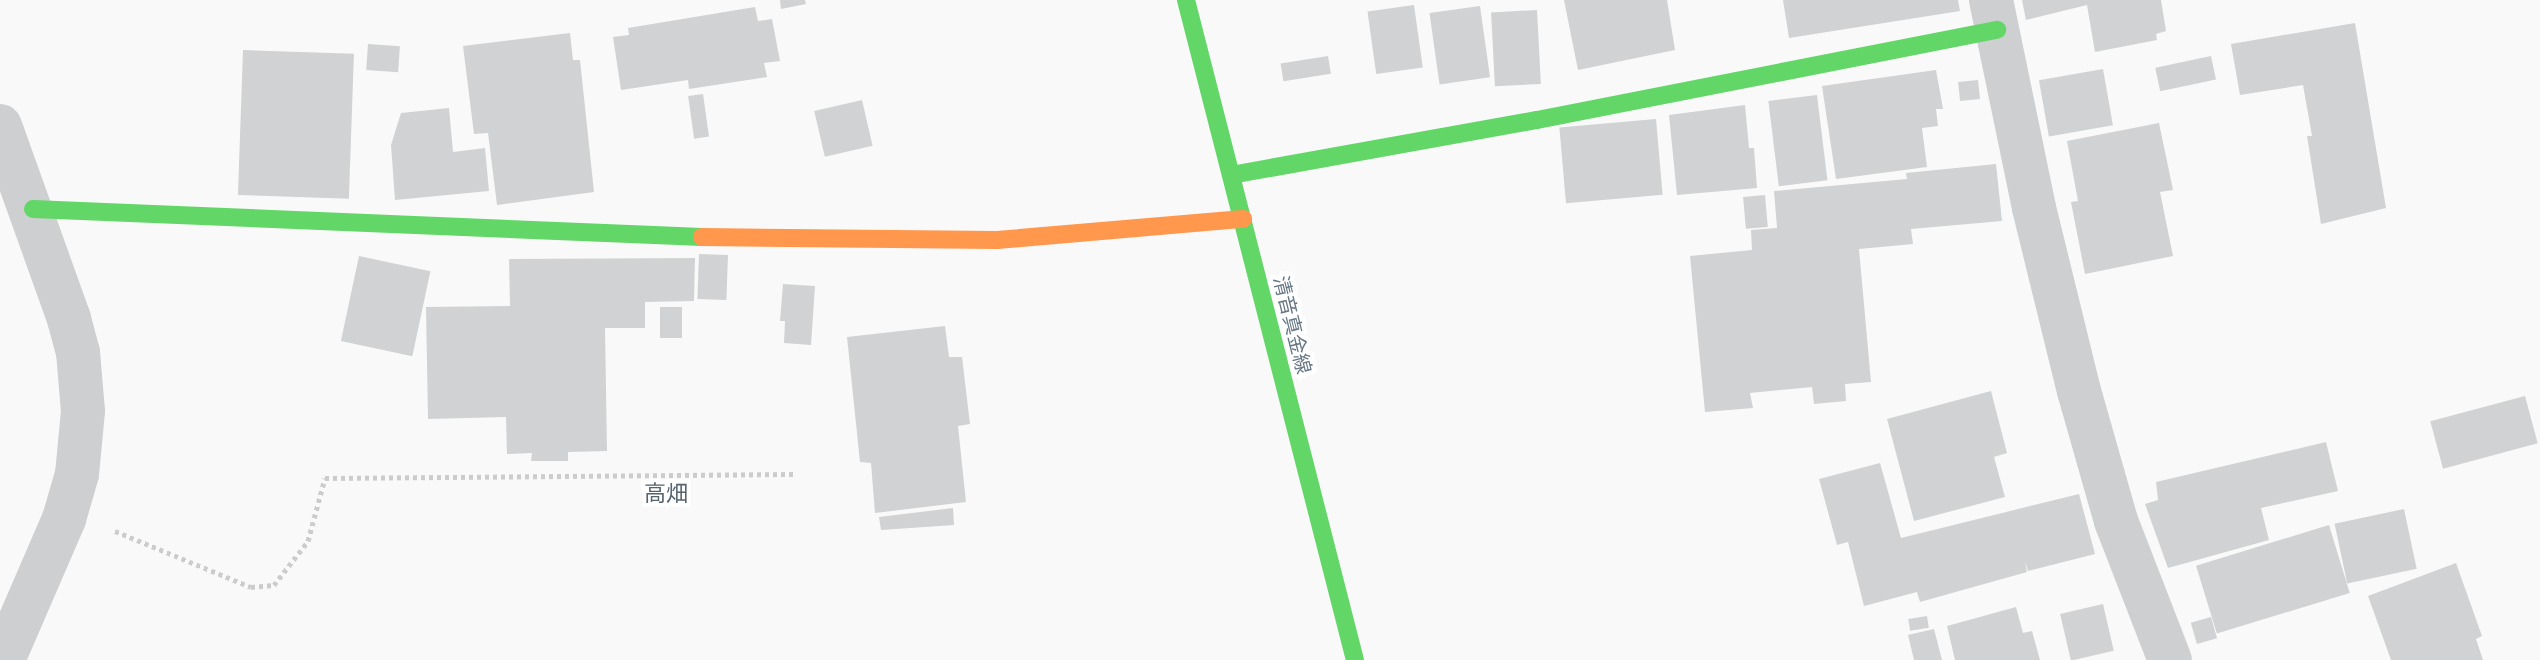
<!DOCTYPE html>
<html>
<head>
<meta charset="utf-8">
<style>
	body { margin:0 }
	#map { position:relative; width:2540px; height:660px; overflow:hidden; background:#f9f9f9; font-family:Roboto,"Noto Sans JP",sans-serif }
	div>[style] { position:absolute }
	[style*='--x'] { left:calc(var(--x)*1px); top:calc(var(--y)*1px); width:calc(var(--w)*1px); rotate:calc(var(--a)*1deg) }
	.building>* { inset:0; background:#d0d2d3; transform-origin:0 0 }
	.path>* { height:5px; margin-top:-2.5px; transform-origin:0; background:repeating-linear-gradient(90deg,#cbcccd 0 4px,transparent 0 8px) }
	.street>* { height:44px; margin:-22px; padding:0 22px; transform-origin:22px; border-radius:22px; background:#cecfd0 }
	.fast>* { height:18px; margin:-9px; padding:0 9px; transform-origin:9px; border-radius:9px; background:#63d668 }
	.slow>* { height:18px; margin:-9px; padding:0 9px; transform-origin:9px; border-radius:9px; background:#ff974d }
	span { translate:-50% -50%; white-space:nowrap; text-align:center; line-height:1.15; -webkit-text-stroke:8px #fff; paint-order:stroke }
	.street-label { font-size:20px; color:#657683 }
	.neighbourhood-label { font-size:22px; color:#57646e }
</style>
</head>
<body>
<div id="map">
	<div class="building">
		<div style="clip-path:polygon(780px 0,805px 0,806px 4px,781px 9px)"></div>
		<div style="clip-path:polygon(1564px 0,1667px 0,1675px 50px,1578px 70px)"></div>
		<div style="clip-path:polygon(1783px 0,1958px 0,1960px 11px,1789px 38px)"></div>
		<div style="clip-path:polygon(2022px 0,2161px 0,2166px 31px,2156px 34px,2157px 40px,2095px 52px,2087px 5px,2026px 20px)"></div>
		<div style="left:1414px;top:5px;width:63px;height:47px;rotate:82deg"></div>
		<div style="left:1480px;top:6px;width:72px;height:51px;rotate:82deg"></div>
		<div style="clip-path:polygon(755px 7px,758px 21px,772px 19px,780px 61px,764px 63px,767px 77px,689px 89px,688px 80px,621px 90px,613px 37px,629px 35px,628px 28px)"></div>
		<div style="left:1537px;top:10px;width:74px;height:46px;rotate:87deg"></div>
		<div style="clip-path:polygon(2355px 23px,2386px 208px,2321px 224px,2307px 136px,2312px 136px,2303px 85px,2240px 95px,2231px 44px)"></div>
		<div style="clip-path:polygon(570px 33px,573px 60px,580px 60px,594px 192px,497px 205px,488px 133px,474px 134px,463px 46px)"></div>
		<div style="left:368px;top:44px;width:32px;height:26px;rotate:4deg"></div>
		<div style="left:243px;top:50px;width:111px;height:145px;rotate:2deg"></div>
		<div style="left:1328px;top:56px;width:18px;height:48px;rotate:81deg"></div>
		<div style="left:2211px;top:56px;width:24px;height:57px;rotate:78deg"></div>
		<div style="left:2103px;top:69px;width:57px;height:65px;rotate:80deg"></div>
		<div style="clip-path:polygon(1936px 70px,1943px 109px,1936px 109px,1938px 126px,1922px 128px,1927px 167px,1836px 179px,1822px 86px)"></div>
		<div style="left:1978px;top:80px;width:19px;height:20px;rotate:84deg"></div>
		<div style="left:703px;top:94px;width:43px;height:15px;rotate:82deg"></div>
		<div style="left:1817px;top:95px;width:86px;height:49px;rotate:83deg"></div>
		<div style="left:862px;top:100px;width:47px;height:49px;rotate:77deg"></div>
		<div style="clip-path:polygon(1745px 105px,1749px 148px,1754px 148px,1757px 188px,1677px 195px,1669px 115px)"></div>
		<div style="clip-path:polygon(449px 108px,453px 152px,485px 148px,489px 191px,395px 200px,391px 145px,401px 113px)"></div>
		<div style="left:1656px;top:119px;width:76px;height:97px;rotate:85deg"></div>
		<div style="clip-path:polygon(2159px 123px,2173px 190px,2160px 192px,2173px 256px,2085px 274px,2071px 202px,2078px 201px,2067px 141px)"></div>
		<div style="clip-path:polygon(1996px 164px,2002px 221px,1911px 229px,1913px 244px,1859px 249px,1871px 382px,1845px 384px,1846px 401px,1814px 404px,1812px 387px,1750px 393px,1753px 408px,1705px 412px,1690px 256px,1752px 250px,1751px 230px,1777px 228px,1774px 191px,1907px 179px,1906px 173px)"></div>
		<div style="left:1765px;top:195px;width:32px;height:22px;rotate:85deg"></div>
		<div style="left:699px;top:254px;width:29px;height:45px;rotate:2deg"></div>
		<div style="left:359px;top:256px;width:73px;height:87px;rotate:12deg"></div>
		<div style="clip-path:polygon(695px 258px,694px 301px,645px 302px,645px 328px,605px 328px,607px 451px,568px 452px,568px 461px,531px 461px,532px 453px,507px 454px,506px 417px,428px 419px,426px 307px,510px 306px,509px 259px)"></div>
		<div style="clip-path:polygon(783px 284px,815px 286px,811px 345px,784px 343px,785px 321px,780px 321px)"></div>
		<div style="left:682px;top:307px;width:31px;height:22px;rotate:90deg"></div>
		<div style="clip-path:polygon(945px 326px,949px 357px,962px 357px,970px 424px,958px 426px,966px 502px,875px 513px,871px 463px,860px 462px,847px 337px)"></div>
		<div style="clip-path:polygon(1991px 391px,2007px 453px,1994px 457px,2005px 497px,1914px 521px,1887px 419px)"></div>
		<div style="left:2525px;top:396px;width:49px;height:98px;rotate:75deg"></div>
		<div style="clip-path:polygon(2326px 442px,2338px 491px,2261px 508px,2269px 540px,2168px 568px,2145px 504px,2158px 500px,2156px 482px)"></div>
		<div style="clip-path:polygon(1880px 463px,1901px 538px,2079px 494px,2095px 554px,2028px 571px,2025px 561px,2027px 572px,1920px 602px,1917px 592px,1864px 606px,1848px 542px,1837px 545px,1819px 479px)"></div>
		<div style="clip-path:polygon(953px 508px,954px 525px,881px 530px,879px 517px)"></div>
		<div style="left:2404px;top:509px;width:61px;height:71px;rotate:78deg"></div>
		<div style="left:2329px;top:525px;width:71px;height:139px;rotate:73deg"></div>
		<div style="clip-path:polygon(2456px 563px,2482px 636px,2476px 639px,2483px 660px,2391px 660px,2368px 596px)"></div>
		<div style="left:2103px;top:604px;width:48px;height:44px;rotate:77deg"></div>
		<div style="clip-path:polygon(2016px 607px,2023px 633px,2032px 631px,2040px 660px,1955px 660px,1947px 626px)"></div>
		<div style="left:1927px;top:616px;width:12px;height:19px;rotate:81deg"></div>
		<div style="left:2211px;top:617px;width:22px;height:21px;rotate:74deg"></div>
		<div style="clip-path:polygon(1934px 629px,1942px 660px,1914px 660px,1908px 635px)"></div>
	</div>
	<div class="path">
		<div style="--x:115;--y:531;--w:147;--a:22.4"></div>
		<div style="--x:251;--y:587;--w:23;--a:-5"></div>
		<div style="--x:274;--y:585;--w:56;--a:-52.3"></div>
		<div style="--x:308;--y:541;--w:65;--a:-74.9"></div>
		<div style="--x:325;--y:478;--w:472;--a:-0.5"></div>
	</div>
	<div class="street">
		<div style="--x:1991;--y:0;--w:212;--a:78.3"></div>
		<div style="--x:2034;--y:208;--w:188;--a:76.2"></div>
		<div style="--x:2079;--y:391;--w:135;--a:74.1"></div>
		<div style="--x:2116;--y:521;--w:149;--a:68.8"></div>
		<div style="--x:0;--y:126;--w:205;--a:70.3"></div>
		<div style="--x:69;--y:319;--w:34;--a:75"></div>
		<div style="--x:78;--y:352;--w:59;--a:85.2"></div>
		<div style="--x:83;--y:411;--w:63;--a:95.4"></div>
		<div style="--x:77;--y:474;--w:47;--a:106.1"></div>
		<div style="--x:64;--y:519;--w:154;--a:113.4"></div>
	</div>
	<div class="fast">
		<div style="--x:1186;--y:0;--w:681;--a:75.64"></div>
		<div style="--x:1231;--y:175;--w:311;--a:-10.2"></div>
		<div style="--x:1537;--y:120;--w:469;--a:-11.1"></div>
		<div style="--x:33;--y:209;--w:670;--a:2.4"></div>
	</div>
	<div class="slow">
		<div style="--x:702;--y:237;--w:295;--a:0.6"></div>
		<div style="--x:997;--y:240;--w:247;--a:-4.9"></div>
	</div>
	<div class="street-label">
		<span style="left:1292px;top:325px;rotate:76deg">清音真金線</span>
	</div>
	<div class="neighbourhood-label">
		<span style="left:666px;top:494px">高畑</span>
	</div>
</div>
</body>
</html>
